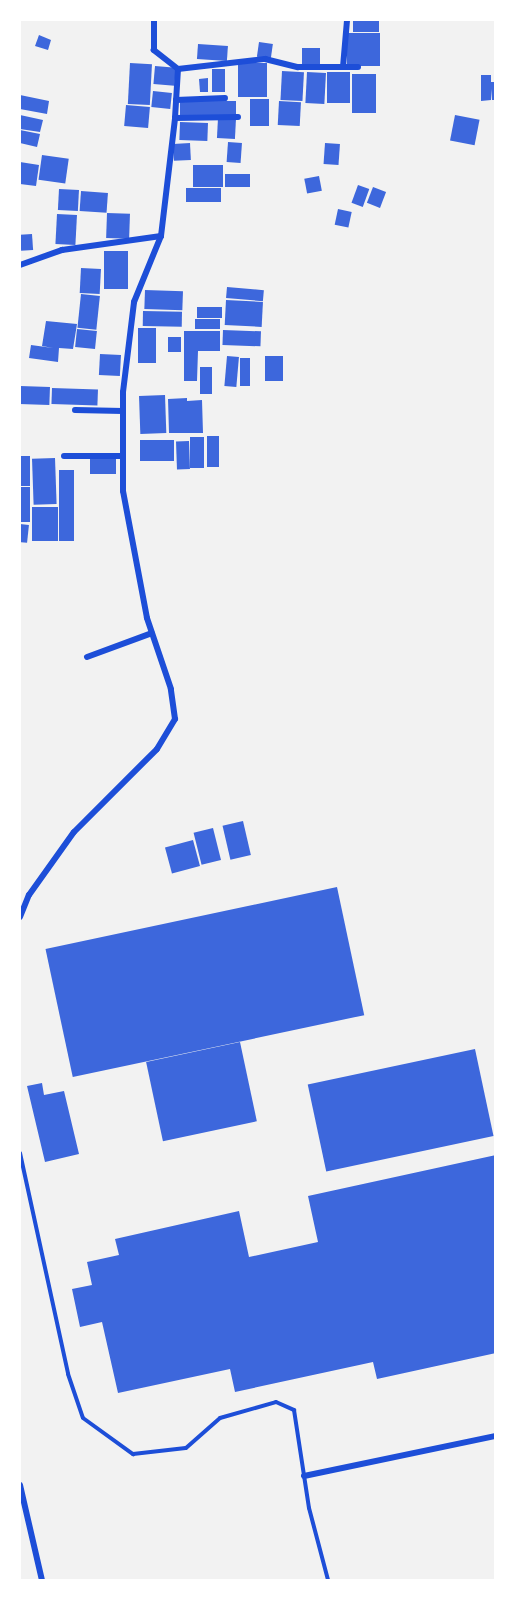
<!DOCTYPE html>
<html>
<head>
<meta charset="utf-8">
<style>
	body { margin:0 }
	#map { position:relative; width:515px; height:1600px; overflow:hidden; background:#f2f2f2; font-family:"Fira Sans",sans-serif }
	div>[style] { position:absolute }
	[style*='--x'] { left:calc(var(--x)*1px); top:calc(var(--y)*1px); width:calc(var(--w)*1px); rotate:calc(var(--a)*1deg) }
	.building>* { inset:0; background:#3d67dc; transform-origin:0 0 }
	.service>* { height:4px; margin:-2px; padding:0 2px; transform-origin:2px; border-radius:2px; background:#1d4ed8 }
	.minor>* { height:6px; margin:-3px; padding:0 3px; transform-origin:3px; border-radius:3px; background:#1d4ed8 }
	span { translate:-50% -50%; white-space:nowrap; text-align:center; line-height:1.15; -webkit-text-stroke:4.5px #fff; paint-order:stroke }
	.frame { position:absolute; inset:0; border:21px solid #fff; pointer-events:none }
</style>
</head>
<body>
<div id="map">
	<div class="building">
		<div style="left:353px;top:20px;width:26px;height:12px"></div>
		<div style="left:347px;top:33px;width:33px;height:33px"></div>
		<div style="clip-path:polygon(39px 35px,51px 40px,48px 50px,35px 46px)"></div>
		<div style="left:259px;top:42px;width:14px;height:15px;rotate:8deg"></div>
		<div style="left:198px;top:44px;width:30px;height:15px;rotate:4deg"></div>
		<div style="left:302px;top:48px;width:18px;height:17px"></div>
		<div style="left:130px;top:63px;width:22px;height:41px;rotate:3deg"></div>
		<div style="left:267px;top:63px;width:34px;height:29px;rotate:90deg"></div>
		<div style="left:155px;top:66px;width:21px;height:18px;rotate:5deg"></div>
		<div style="left:212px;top:69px;width:13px;height:23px"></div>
		<div style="left:282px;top:71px;width:22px;height:29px;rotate:3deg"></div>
		<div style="left:307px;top:72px;width:19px;height:31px;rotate:3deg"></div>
		<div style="left:327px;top:72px;width:23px;height:31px"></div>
		<div style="left:352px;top:74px;width:24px;height:39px"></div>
		<div style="clip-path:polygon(481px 75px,491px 75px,491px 82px,496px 82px,496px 100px,492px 100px,491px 89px,491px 100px,481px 101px)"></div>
		<div style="clip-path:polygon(208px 78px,208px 92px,200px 92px,199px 79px)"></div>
		<div style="left:153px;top:91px;width:19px;height:16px;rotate:6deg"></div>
		<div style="clip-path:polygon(20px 95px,49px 101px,47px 114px,20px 109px)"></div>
		<div style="left:250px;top:99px;width:19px;height:27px"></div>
		<div style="left:236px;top:101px;width:14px;height:56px;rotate:90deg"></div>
		<div style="left:279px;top:101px;width:22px;height:24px;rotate:3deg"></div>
		<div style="left:126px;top:105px;width:24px;height:21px;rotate:5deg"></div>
		<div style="clip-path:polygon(20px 115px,43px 120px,40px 132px,20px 129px)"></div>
		<div style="left:455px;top:115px;width:25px;height:26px;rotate:11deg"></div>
		<div style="left:218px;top:118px;width:18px;height:20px;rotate:3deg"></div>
		<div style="left:180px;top:122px;width:28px;height:18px;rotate:2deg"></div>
		<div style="clip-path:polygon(20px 130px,40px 134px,37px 147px,20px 143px)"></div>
		<div style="left:228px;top:142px;width:14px;height:20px;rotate:4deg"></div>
		<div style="left:190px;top:143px;width:17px;height:17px;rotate:87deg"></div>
		<div style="left:325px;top:143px;width:15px;height:21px;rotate:4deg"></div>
		<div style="left:42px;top:155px;width:27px;height:25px;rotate:8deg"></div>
		<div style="clip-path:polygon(20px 162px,39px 165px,36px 186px,20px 184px)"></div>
		<div style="left:193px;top:165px;width:30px;height:22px"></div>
		<div style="left:225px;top:174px;width:25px;height:13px"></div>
		<div style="left:319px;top:176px;width:15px;height:15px;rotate:79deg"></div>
		<div style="left:358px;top:185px;width:12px;height:19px;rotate:20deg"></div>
		<div style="left:373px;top:187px;width:14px;height:17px;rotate:21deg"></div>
		<div style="left:221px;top:188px;width:14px;height:35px;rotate:90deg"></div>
		<div style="left:59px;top:189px;width:20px;height:21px;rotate:3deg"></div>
		<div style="left:81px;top:191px;width:27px;height:20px;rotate:4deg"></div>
		<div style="left:338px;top:209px;width:14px;height:16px;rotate:12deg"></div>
		<div style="left:107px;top:213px;width:23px;height:25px;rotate:2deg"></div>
		<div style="left:57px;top:214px;width:20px;height:30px;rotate:3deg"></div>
		<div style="left:32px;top:234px;width:16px;height:12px;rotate:86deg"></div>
		<div style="left:104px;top:251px;width:24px;height:38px"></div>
		<div style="left:81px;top:268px;width:20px;height:25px;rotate:3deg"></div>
		<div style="left:227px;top:287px;width:37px;height:11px;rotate:5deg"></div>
		<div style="left:145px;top:290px;width:38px;height:19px;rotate:2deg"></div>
		<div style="left:81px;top:294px;width:19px;height:34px;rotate:6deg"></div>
		<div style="left:226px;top:300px;width:37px;height:25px;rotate:3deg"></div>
		<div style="left:197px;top:307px;width:25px;height:11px"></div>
		<div style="left:143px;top:311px;width:39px;height:15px;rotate:1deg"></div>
		<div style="left:220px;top:319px;width:10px;height:25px;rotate:90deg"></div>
		<div style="clip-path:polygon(46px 321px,77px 324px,73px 349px,59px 348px,58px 362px,29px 358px,31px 345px,53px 348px,42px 346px)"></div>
		<div style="left:138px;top:328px;width:18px;height:35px"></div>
		<div style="left:77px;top:329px;width:20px;height:18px;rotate:6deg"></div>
		<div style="left:223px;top:330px;width:38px;height:15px;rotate:2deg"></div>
		<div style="clip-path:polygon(184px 331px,220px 331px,220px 351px,198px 351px,197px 381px,184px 381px)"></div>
		<div style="left:181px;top:337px;width:15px;height:13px;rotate:90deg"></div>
		<div style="left:100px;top:354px;width:21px;height:21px;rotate:3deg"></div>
		<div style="left:227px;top:356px;width:12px;height:30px;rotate:5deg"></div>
		<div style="left:265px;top:356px;width:18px;height:25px"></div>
		<div style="left:240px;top:358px;width:10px;height:28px"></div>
		<div style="left:200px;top:367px;width:12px;height:27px"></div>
		<div style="left:20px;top:386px;width:30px;height:18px;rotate:2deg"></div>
		<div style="left:52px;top:388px;width:46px;height:16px;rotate:2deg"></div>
		<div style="left:165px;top:395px;width:38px;height:26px;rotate:88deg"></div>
		<div style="clip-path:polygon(187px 398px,187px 401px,202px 400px,203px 433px,169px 433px,168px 399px)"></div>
		<div style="left:207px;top:436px;width:12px;height:31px"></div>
		<div style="left:190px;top:437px;width:14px;height:31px"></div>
		<div style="left:174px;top:440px;width:21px;height:34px;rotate:90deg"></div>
		<div style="left:189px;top:441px;width:28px;height:13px;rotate:88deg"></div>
		<div style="left:20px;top:456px;width:10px;height:30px"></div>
		<div style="left:90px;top:457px;width:26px;height:17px"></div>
		<div style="left:55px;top:458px;width:46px;height:23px;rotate:88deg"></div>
		<div style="left:59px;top:470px;width:15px;height:71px"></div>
		<div style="left:20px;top:487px;width:10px;height:35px"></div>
		<div style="left:32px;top:507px;width:26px;height:34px"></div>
		<div style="left:20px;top:524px;width:9px;height:18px;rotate:6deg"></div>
		<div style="left:243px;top:821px;width:35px;height:21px;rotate:77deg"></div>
		<div style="left:213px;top:828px;width:33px;height:20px;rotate:76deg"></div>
		<div style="left:193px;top:840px;width:27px;height:29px;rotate:75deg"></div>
		<div style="left:337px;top:887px;width:131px;height:298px;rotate:78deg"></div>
		<div style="left:240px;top:1042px;width:81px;height:96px;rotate:78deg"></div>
		<div style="left:475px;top:1049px;width:89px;height:171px;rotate:78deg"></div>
		<div style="clip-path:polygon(42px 1083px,44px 1095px,64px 1091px,79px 1154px,45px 1162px,27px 1086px)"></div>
		<div style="clip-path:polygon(496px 1155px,496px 1353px,377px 1379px,373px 1362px,235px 1392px,230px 1369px,118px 1393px,102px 1322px,80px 1327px,72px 1289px,92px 1285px,87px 1262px,119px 1255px,115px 1239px,239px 1211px,249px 1257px,318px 1242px,308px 1196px)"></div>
	</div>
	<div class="service">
		<div style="--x:20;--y:1153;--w:226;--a:77.7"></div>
		<div style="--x:68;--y:1374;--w:46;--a:71.2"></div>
		<div style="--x:83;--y:1418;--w:62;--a:35.8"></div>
		<div style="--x:133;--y:1454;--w:53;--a:-6.5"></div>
		<div style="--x:186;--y:1448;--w:45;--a:-41.4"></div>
		<div style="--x:220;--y:1418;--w:58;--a:-15.9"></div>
		<div style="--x:276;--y:1402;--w:20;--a:24"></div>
		<div style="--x:294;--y:1410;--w:99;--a:81.3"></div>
		<div style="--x:309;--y:1508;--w:74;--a:75.2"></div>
	</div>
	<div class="minor">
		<div style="--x:343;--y:67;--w:47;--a:-85.1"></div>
		<div style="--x:178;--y:69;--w:88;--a:-6.6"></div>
		<div style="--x:265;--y:59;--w:34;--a:14"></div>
		<div style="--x:298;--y:67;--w:60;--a:0"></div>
		<div style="--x:176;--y:100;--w:49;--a:-2.3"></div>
		<div style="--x:175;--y:118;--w:63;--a:-0.9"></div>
		<div style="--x:20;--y:265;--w:45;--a:-19.7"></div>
		<div style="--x:62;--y:250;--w:100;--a:-8"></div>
		<div style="--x:75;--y:410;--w:48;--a:1.2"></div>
		<div style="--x:64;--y:456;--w:59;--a:0"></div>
		<div style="--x:87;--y:657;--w:69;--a:-20.3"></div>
		<div style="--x:20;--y:917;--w:24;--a:-68"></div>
		<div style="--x:29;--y:895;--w:77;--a:-54.5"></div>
		<div style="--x:74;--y:832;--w:117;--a:-45"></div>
		<div style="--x:157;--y:749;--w:35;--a:-59"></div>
		<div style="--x:175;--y:719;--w:30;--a:-98"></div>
		<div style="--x:171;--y:689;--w:75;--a:-108.7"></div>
		<div style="--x:147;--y:618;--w:129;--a:-100.7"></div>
		<div style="--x:123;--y:491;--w:99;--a:-90"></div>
		<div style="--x:123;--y:392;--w:91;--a:-83"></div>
		<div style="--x:134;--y:302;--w:71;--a:-67.8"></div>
		<div style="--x:161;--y:236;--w:119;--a:-83.2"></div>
		<div style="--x:175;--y:118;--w:49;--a:-86.5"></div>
		<div style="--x:178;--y:69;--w:31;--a:-142"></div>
		<div style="--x:154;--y:50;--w:30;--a:-90"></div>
		<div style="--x:304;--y:1476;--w:196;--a:-11.8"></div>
		<div style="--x:20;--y:1485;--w:98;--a:77"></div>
	</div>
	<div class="frame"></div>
</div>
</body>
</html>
